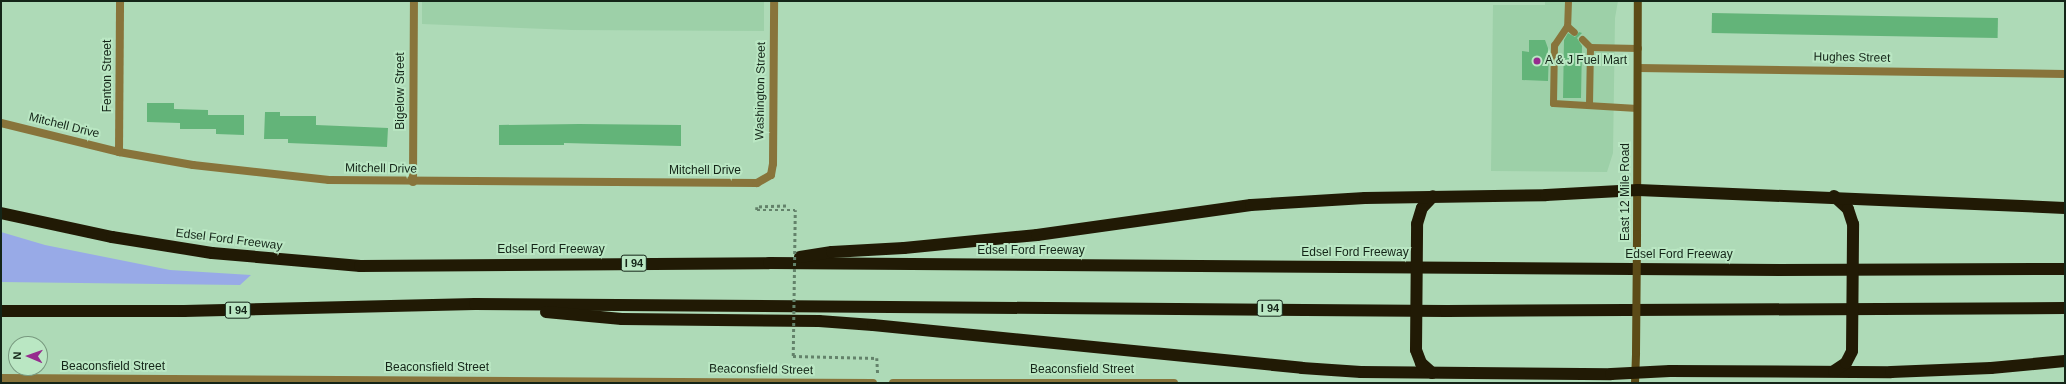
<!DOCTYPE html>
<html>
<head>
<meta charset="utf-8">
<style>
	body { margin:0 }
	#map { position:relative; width:2066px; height:384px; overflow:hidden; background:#aedab7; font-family:Helvetica,sans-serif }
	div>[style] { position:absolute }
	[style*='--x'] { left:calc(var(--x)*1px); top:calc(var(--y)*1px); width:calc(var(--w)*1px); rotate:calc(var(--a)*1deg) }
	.built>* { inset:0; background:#9dd0a8 }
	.green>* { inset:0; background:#98aae7 }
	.building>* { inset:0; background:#63b479; transform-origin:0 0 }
	.path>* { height:2.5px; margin-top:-1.25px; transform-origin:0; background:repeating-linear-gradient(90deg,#63826a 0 3px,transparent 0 6px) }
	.lane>* { height:7px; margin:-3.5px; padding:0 3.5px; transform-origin:3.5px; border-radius:3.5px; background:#88743b }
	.street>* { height:8px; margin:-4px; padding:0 4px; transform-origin:4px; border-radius:4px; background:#88743b }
	.secondary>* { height:8px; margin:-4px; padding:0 4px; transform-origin:4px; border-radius:4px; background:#5c4b17 }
	.highway>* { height:12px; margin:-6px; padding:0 6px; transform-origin:6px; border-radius:6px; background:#211a05 }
	.path-bridge>* { height:2.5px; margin-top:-1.25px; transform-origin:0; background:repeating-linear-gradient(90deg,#63826a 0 3px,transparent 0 6px) }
	.secondary-bridge>* { height:8px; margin:-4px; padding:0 4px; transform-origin:4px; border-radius:4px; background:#5c4b17 }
	.highway-bridge>* { height:12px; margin:-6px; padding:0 6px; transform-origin:6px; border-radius:6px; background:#211a05 }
	.dots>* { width:11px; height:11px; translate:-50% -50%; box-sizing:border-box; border:2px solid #bae7c3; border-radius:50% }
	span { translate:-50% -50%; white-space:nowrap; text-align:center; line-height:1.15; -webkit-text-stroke:4px #bae7c3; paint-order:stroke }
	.shield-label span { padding:1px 3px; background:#bae7c3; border:1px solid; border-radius:3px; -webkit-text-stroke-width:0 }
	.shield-label { font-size:11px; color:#142518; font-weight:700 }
	.street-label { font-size:12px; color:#142518 }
	.poi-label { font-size:12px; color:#142518 }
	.left { translate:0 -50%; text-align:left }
	.frame { position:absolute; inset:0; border:2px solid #142518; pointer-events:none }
	.north { position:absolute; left:8px; top:336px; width:40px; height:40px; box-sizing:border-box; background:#bae7c3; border:1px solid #78997f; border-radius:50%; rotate:272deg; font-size:11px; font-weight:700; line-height:16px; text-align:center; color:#142518 }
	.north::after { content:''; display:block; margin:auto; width:14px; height:18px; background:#962c8e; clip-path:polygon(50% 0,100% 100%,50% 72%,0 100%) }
</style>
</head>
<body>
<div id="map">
	<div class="built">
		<div style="clip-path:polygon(422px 1px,764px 1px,764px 31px,572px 30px,422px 24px)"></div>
		<div style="clip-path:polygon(1545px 1px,1618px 1px,1615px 18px,1613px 153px,1607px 172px,1491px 171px,1493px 5px,1545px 5px)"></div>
	</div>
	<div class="green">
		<div style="clip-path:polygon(1px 232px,45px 245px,170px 270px,251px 275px,240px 285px,1px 282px)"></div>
	</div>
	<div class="building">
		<div style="left:1712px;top:13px;width:286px;height:20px;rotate:1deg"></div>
		<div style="clip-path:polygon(1579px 32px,1582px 33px,1577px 38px,1582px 46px,1581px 98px,1563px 98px,1564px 40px,1568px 33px,1575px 37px)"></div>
		<div style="clip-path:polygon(1529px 40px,1545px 40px,1549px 51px,1548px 81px,1522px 80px,1522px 51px,1529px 52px)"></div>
		<div style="clip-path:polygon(147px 103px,174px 103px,174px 109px,208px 110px,208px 115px,244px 115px,244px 135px,216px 134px,216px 129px,180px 129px,180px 123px,147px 122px)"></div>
		<div style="clip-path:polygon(265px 112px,280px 112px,280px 116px,316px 116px,316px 125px,388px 128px,387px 147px,288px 143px,288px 139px,264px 139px)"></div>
		<div style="clip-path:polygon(579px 124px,681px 125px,681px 146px,564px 143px,564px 145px,499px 145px,499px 125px)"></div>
	</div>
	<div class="path">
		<div style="--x:786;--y:206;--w:29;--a:178"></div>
		<div style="--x:757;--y:207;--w:3;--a:90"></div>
		<div style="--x:757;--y:210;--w:38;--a:0"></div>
		<div style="--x:793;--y:356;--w:84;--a:1.4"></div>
		<div style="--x:877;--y:358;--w:17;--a:87"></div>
	</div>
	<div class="lane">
		<div style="--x:1568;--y:1;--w:25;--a:92"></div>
		<div style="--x:1567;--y:26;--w:23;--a:124"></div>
		<div style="--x:1554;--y:45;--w:58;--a:91"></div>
		<div style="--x:1553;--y:103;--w:84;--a:3.4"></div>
		<div style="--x:1567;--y:26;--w:9;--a:41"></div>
		<div style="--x:1582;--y:39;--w:11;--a:45"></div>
		<div style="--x:1589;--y:104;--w:57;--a:-89"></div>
		<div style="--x:1590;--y:47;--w:48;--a:1.2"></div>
	</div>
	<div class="street">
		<div style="--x:1638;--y:68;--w:427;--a:0.8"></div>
		<div style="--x:1;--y:123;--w:122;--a:13.8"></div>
		<div style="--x:119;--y:152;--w:75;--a:10"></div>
		<div style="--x:193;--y:165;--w:137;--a:6.3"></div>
		<div style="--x:329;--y:180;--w:428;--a:0.4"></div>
		<div style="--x:757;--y:183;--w:16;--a:-30"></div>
		<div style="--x:771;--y:175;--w:11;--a:-80"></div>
		<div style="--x:773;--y:164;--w:163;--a:-89.6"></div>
		<div style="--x:119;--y:152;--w:151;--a:-89.6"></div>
		<div style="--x:413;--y:182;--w:181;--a:-89.7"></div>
		<div style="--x:1;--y:378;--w:872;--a:0.33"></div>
		<div style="--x:893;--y:383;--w:281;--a:0"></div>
	</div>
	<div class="secondary">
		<div style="--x:1637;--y:234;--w:233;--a:-89.8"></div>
		<div style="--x:1635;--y:383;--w:30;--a:-88"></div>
	</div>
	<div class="highway">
		<div style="--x:1834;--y:196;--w:19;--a:43"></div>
		<div style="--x:1848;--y:209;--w:16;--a:72"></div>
		<div style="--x:1;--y:213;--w:114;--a:12.2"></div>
		<div style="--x:112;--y:237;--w:101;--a:9.1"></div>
		<div style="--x:212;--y:253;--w:149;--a:5"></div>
		<div style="--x:360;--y:266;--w:409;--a:-0.4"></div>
		<div style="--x:769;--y:263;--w:1010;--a:0.4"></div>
		<div style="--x:1779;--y:270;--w:286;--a:-0.2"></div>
		<div style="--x:1417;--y:224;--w:17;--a:-73"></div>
		<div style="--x:1422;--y:208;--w:16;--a:-47"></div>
		<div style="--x:800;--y:257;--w:32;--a:-9"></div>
		<div style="--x:832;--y:252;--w:72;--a:-3.2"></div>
		<div style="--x:904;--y:248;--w:134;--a:-5.6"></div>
		<div style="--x:1037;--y:235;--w:216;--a:-8"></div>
		<div style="--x:1251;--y:205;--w:114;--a:-3.5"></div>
		<div style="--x:1365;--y:198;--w:181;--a:-0.9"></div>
		<div style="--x:1546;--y:195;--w:92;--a:-3.1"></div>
		<div style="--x:1638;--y:190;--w:427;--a:2.4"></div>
		<div style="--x:1;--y:311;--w:183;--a:0"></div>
		<div style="--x:184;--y:311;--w:291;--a:-1.4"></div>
		<div style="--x:475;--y:304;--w:971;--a:0.41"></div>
		<div style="--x:1446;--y:311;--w:619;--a:-0.28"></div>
		<div style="--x:546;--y:312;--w:76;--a:5.3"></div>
		<div style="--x:622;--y:319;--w:197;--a:0.6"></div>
		<div style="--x:819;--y:321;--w:54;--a:4.2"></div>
		<div style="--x:873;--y:325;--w:431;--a:5.7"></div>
		<div style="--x:1302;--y:368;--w:59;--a:3.9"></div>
		<div style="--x:1361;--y:372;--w:250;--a:0.5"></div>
		<div style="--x:1611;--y:374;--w:59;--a:-2.9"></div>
		<div style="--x:1670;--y:371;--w:221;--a:0.3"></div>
		<div style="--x:1891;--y:372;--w:100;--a:-2.3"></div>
		<div style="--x:1991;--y:368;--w:74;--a:-5.4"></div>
		<div style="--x:1416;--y:350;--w:14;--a:69"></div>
		<div style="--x:1421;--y:363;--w:15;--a:42"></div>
		<div style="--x:1834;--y:371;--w:14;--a:-34"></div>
		<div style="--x:1846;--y:363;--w:13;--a:-63"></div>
	</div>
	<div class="path-bridge">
		<div style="--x:793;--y:356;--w:146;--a:-89.2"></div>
	</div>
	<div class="secondary-bridge">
		<div style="--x:1636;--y:353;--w:119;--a:-89.5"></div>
	</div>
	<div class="highway-bridge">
		<div style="--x:1416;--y:350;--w:126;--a:-89.5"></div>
		<div style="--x:1852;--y:351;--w:127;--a:-89.5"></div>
	</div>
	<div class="dots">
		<div style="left:1537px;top:61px;background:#962c8e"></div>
	</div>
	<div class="shield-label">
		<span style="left:634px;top:263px">I 94</span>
		<span style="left:1270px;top:308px">I 94</span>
		<span style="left:238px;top:310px">I 94</span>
	</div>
	<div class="street-label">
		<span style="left:1852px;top:58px;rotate:1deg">Hughes Street</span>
		<span style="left:108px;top:76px;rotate:-90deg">Fenton Street</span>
		<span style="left:401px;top:91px;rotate:-90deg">Bigelow Street</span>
		<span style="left:761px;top:91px;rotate:-89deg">Washington Street</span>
		<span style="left:64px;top:126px;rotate:14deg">Mitchell Drive</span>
		<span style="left:381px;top:169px;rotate:1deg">Mitchell Drive</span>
		<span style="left:705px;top:171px">Mitchell Drive</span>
		<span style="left:1626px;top:192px;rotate:-90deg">East 12 Mile Road</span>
		<span style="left:229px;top:240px;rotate:7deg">Edsel Ford Freeway</span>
		<span style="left:551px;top:250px">Edsel Ford Freeway</span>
		<span style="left:1031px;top:251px">Edsel Ford Freeway</span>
		<span style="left:1355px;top:253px">Edsel Ford Freeway</span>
		<span style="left:1679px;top:255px">Edsel Ford Freeway</span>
		<span style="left:113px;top:367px">Beaconsfield Street</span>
		<span style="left:437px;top:368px">Beaconsfield Street</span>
		<span style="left:761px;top:370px;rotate:1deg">Beaconsfield Street</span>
		<span style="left:1082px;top:370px">Beaconsfield Street</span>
	</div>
	<div class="poi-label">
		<span class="left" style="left:1545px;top:61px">A &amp; J Fuel Mart</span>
	</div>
	<div class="frame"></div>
	<div class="north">N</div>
</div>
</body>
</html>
